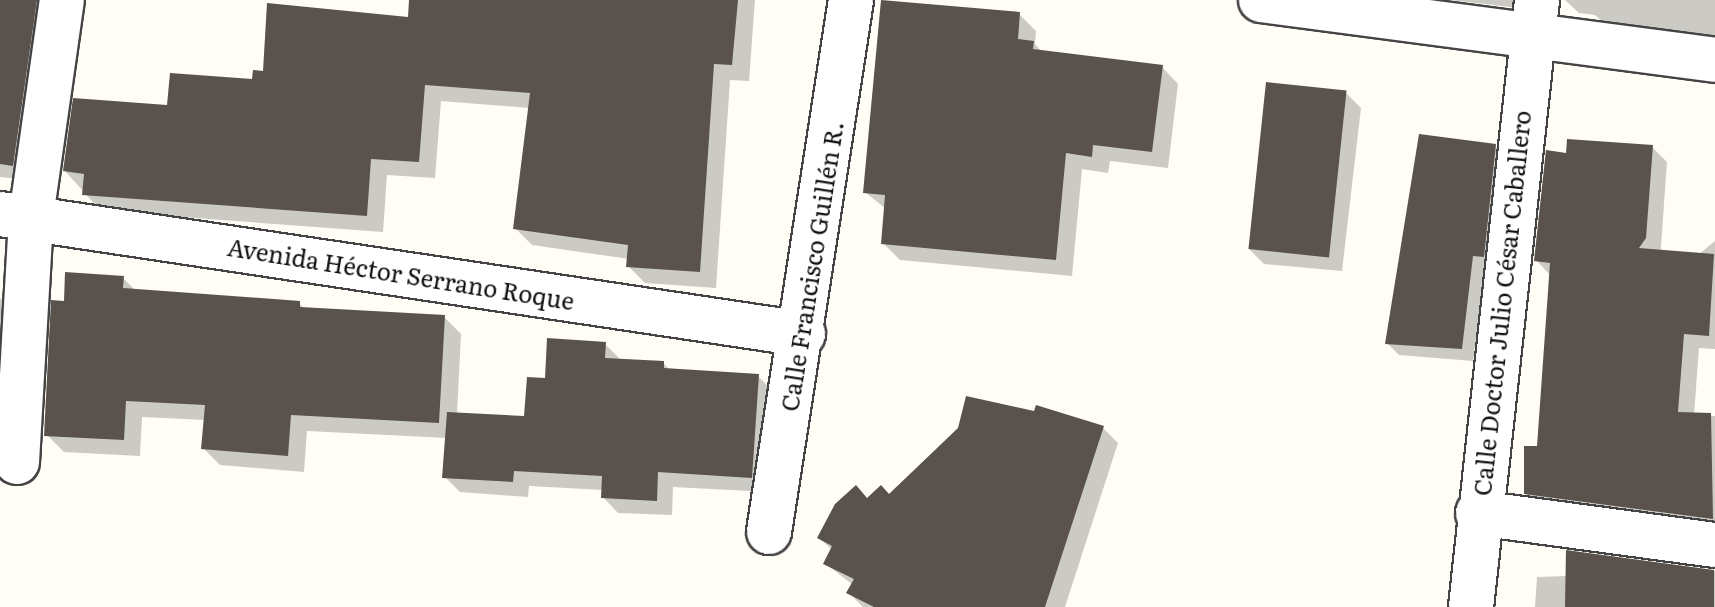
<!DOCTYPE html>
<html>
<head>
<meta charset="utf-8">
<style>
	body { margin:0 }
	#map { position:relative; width:1715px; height:607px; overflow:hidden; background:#fffdf5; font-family:Literata,serif }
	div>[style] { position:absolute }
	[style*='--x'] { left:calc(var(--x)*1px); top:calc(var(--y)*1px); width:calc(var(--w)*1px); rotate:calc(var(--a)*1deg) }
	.shadow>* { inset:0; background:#0003 }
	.building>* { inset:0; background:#5a524d; transform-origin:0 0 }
	.roads { filter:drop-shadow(2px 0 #444) drop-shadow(-2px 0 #444) drop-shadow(0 2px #444) drop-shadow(0 -2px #444) }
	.street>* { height:44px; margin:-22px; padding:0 22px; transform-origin:22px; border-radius:22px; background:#fff }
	span { translate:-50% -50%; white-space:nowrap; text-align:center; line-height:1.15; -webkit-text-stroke:8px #fff; paint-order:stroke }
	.street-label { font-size:24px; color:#111 }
</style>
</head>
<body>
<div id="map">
	<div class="shadow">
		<div style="clip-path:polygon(0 0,58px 0,28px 180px,0 177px)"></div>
		<div style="clip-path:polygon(411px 0,755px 0,749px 81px,730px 80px,716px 288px,645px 283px,628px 266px,629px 259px,532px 245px,515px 228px,530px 108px,441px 101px,435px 178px,387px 175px,383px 232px,101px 211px,65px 171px,169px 107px,254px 82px,264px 73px,410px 19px)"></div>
		<div style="clip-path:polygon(1450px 0,1535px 0,1529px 9px)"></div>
		<div style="clip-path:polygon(1565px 0,1715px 0,1715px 46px,1607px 26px,1595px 15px,1579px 13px)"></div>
		<div style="clip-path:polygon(1019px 14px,1036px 31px,1035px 44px,1043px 53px,1162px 67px,1178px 84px,1168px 168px,1110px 161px,1108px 173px,1082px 169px,1072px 276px,900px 260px,883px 243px,886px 209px,865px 192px)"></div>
		<div style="clip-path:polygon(1346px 93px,1361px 108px,1342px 271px,1264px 264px,1249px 249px)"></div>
		<div style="clip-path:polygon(1495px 146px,1508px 158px,1496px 268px,1485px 267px,1473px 361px,1399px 355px,1387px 343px)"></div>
		<div style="clip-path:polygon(1652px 147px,1667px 162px,1658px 288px,1715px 241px,1715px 349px,1699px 348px,1694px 415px,1715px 416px,1715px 532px,1542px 509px,1526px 493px,1539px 448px,1551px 276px,1536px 260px,1568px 155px)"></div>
		<div style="clip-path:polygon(123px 278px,136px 291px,299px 303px,305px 310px,444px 317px,461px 334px,457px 414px,526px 419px,547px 380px,605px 344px,620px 359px,663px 363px,671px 371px,758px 376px,774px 392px,767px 492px,673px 487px,672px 515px,618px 513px,603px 497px,603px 490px,529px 486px,528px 497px,460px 492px,445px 477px,447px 438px,307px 431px,304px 472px,220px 465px,203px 448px,206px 420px,142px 417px,140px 456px,64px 452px,47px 435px,66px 303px)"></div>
		<div style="clip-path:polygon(0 298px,16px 314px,0 400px)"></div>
		<div style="clip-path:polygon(1103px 428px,1118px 443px,1065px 607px,863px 607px,849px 593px,853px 585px,826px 564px,832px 550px,820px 538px,868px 500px)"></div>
		<div style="clip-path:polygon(1715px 571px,1715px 607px,1535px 607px,1537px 577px)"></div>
	</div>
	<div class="building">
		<div style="clip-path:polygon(0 0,37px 0,13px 166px,0 164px)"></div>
		<div style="clip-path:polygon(409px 0,738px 0,732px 65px,714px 64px,700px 272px,626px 267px,628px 245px,513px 229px,530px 93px,425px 85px,419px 162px,371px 159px,367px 216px,82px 195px,84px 174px,63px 171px,73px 98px,167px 105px,170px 73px,252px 79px,253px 70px,263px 71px,267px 3px,408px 17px)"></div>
		<div style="clip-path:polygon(881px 0,1020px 12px,1018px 39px,1034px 41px,1033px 49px,1163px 65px,1152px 152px,1093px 145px,1092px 157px,1066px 153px,1056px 260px,881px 244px,885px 195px,863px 193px)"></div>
		<div style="left:1266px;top:82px;width:81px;height:168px;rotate:6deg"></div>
		<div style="clip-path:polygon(1419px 134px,1496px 144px,1484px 257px,1473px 256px,1462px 349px,1385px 344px)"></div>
		<div style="clip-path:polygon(1567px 139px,1653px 145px,1646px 238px,1639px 248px,1714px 254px,1709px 336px,1684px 334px,1678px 412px,1711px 413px,1713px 519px,1524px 494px,1524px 446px,1537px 446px,1550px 263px,1534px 261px,1546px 150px,1566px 153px)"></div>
		<div style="clip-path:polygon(65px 272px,124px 276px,123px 288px,300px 301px,300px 307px,445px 315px,439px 423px,291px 415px,288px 456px,201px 449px,205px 405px,126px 401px,124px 440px,44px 436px,51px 300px,64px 301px)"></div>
		<div style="clip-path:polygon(547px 338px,606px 342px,605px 358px,664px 361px,664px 368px,759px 374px,752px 478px,658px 472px,657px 501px,601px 498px,602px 476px,514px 471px,513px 482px,442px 478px,447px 412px,524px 416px,527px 377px,545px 378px)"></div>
		<div style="clip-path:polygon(966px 396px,1034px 411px,1036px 405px,1104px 426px,1045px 607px,874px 607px,846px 593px,854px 579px,823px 564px,832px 546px,817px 538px,835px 504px,856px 485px,867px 498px,881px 485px,889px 494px,958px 428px)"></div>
		<div style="clip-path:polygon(1566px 550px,1714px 570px,1714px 607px,1565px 607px)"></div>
	</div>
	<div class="roads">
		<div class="street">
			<div style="--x:1261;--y:0;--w:458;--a:7.5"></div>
			<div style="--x:0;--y:214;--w:812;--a:8.5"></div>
			<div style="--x:17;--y:462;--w:245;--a:-86.7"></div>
			<div style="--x:31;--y:217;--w:219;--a:-81.9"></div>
			<div style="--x:1478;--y:513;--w:239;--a:7.7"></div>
			<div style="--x:769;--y:532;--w:538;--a:-81.24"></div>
			<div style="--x:1471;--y:607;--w:611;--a:-83.79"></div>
		</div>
	</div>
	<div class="street-label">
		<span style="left:811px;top:266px;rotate:-81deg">Calle Francisco Guillén R.</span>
		<span style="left:401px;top:273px;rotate:9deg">Avenida Héctor Serrano Roque</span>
		<span style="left:1501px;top:303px;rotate:-84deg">Calle Doctor Julio César Caballero</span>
	</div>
</div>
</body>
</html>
